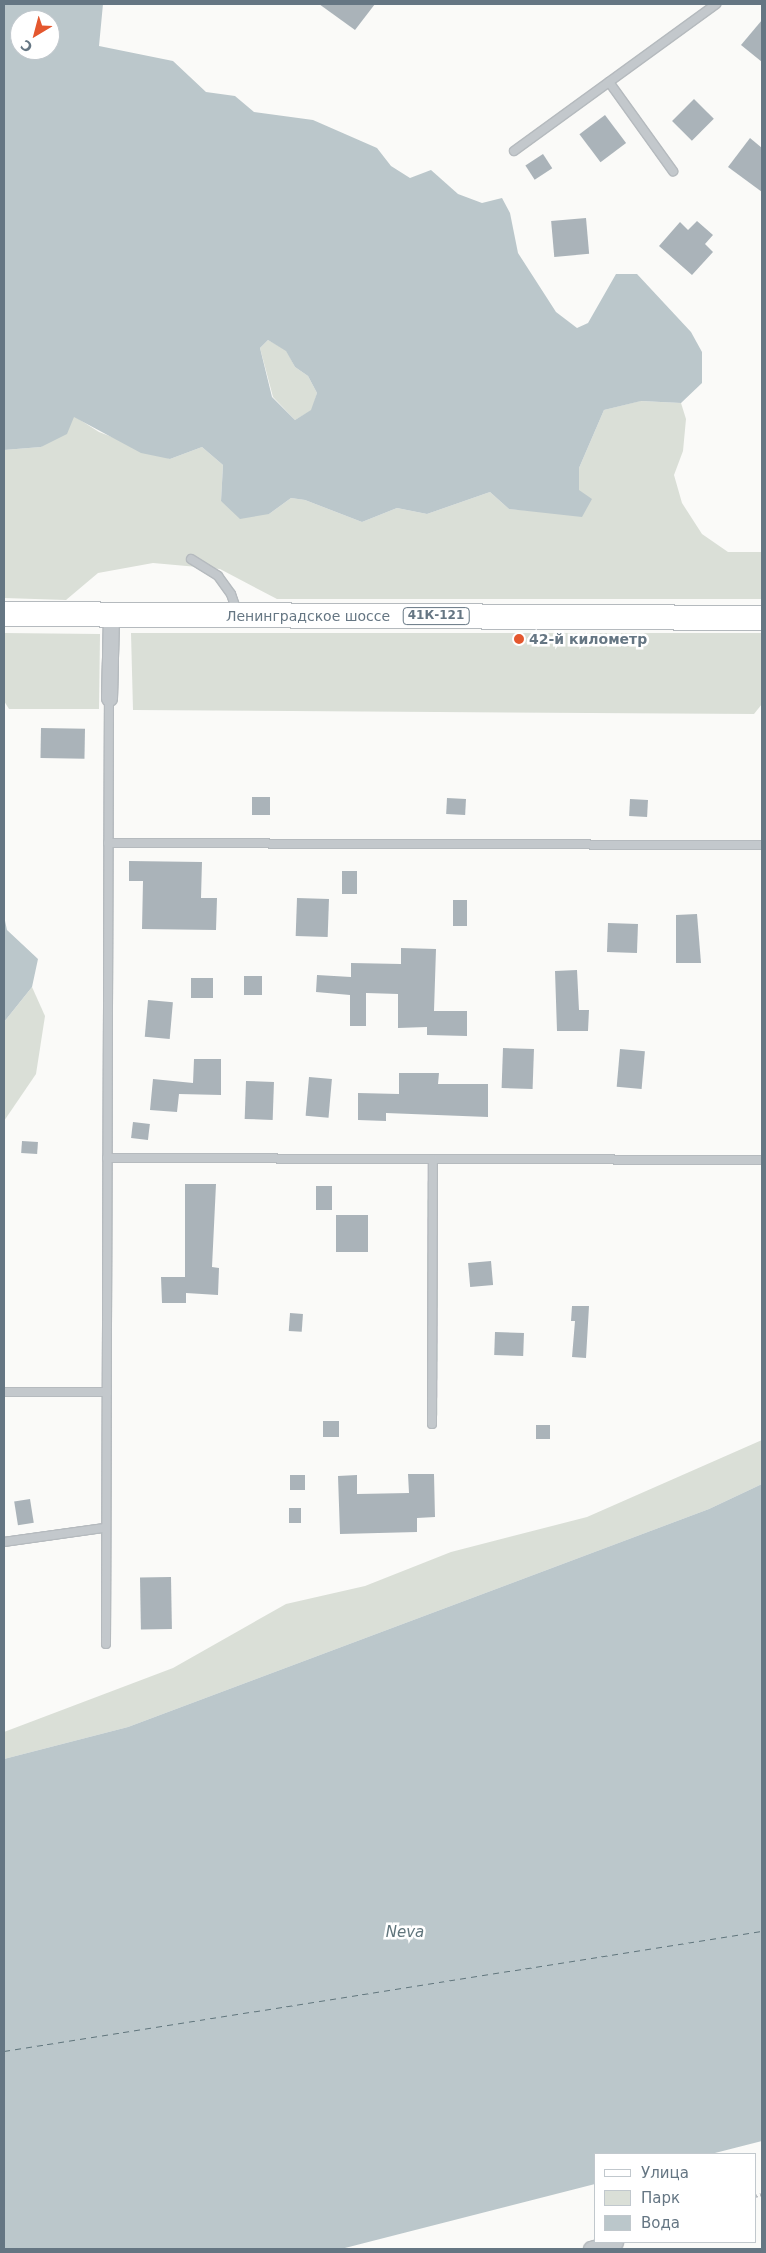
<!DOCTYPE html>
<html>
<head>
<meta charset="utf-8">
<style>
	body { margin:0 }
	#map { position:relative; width:766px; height:2253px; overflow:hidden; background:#fafaf8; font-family:"DejaVu Sans",sans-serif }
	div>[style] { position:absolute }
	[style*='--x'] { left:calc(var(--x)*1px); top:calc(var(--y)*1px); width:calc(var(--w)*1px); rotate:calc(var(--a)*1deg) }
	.green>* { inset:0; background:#dadfd7 }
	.water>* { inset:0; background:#bbc7cb }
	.ferry>* { height:1px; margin-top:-0.5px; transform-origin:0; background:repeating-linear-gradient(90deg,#60757c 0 6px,transparent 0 11px) }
	.building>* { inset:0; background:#aab3b9; transform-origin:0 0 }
	.path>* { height:3px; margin-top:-1.5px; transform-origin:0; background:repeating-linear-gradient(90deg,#bbbfc2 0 2.5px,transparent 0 5px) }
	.roads { filter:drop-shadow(1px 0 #b5babe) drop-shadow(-1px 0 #b5babe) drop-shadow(0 1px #b5babe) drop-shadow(0 -1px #b5babe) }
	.service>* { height:8px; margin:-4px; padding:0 4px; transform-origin:4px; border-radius:4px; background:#c3c8cc }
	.minor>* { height:15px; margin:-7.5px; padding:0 7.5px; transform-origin:7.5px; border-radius:7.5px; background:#c3c8cc }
	.primary>* { height:24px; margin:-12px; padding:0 12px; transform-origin:12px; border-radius:12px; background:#fff }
	.dots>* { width:14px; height:14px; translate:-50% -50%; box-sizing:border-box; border:2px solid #fff; border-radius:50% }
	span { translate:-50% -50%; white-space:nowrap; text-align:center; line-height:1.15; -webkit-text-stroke:5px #fff; paint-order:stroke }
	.shield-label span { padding:1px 4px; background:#fff; border:1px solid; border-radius:4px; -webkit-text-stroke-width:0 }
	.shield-label { font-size:12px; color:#657683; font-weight:700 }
	.street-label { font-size:14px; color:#657683 }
	.poi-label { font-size:14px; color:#657683; font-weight:700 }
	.left { translate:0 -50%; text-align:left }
	.water-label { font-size:15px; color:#60757c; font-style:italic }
	.frame { position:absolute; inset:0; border:5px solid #657683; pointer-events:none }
	.legend { position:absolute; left:594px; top:2153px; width:162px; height:90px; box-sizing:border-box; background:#fff; border:1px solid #c1c8cd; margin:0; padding:6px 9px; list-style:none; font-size:15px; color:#657683 }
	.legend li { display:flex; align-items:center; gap:10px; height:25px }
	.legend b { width:25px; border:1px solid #c1c8cd }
	.north { position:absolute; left:10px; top:10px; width:50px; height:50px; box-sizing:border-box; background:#fff; border:1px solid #c1c8cd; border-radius:50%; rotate:217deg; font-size:14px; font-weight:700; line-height:20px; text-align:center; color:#657683 }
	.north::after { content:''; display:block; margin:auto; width:18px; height:22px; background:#e4572e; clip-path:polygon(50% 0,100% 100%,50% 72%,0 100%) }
</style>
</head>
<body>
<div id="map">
	<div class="green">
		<div style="clip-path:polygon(268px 340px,286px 350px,295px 367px,308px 376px,317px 393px,312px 410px,295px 420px,273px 397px,260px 348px)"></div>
		<div style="clip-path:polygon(640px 401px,681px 403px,686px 419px,683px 451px,674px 475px,682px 503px,702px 534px,728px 552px,762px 552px,762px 599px,277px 599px,220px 569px,153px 563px,98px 573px,66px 600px,4px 598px,4px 450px,41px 447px,74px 416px,99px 432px,170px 459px,202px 447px,223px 465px,221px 501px,269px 514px,291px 498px,305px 500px,362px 522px,397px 508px,427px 514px,490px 492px,509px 509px,535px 511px,579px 490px,579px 468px,604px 410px)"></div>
		<div style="clip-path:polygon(4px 633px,100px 634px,99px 709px,9px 709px,4px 701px)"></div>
		<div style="clip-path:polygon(131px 633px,762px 633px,762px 704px,754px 714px,133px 710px)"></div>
		<div style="clip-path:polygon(32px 987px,45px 1016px,36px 1074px,4px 1121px,4px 1022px)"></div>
		<div style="clip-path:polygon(762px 1440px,762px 1484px,709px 1509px,128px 1727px,4px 1759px,4px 1732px,173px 1668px,286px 1604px,365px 1586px,451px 1552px,587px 1517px)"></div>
	</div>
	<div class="water">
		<div style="clip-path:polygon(evenodd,4px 4px,103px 4px,99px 46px,173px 61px,206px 92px,235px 96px,254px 112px,313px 120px,377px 148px,391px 166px,410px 178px,431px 170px,458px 194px,482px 203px,502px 198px,510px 213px,518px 253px,556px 312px,577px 328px,588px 323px,616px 274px,637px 274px,691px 332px,702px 352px,702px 383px,681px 403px,641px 401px,604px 410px,579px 468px,579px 490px,592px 499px,582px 517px,509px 509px,490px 492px,427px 514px,397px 508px,362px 522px,305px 500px,291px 498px,269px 514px,240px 519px,221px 501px,223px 465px,202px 447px,170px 459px,141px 453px,74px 417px,67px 434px,41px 447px,4px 450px,4px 4px,20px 20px,50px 20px,50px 50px,20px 50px,20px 20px,4px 4px,268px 340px,286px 351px,295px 367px,308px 376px,317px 393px,311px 410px,295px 420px,272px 397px,260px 348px,268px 340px)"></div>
		<div style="clip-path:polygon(4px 916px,7px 930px,38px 959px,32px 987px,4px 1022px)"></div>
		<div style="clip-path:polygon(762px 1484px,762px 2141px,711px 2154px,595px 2154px,595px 2184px,341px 2249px,4px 2249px,4px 1759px,128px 1727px,709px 1509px)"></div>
	</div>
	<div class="ferry">
		<div style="--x:4;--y:2051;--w:767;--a:-9"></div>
	</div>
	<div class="building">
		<div style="clip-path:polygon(319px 4px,375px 4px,355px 30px)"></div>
		<div style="clip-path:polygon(762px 20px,762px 62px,741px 45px)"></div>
		<div style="left:694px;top:99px;width:28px;height:31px;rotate:45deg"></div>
		<div style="left:605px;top:115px;width:35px;height:32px;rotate:53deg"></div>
		<div style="clip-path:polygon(750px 138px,762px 148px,762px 192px,728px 167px)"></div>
		<div style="left:543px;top:154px;width:17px;height:21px;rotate:57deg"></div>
		<div style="left:586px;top:218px;width:36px;height:35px;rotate:85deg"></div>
		<div style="clip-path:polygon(697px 221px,713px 235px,705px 244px,713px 252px,692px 275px,659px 246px,680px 222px,688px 230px)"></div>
		<div style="left:41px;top:728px;width:44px;height:30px;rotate:1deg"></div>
		<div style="left:252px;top:797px;width:18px;height:18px"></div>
		<div style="left:447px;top:798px;width:19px;height:16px;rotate:3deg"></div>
		<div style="left:630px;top:799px;width:18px;height:17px;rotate:3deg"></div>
		<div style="clip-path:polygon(129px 861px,202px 862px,201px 898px,217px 898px,216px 930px,142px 929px,143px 881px,129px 881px)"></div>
		<div style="left:342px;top:871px;width:15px;height:23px"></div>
		<div style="left:297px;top:898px;width:32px;height:38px;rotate:2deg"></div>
		<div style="left:453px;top:900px;width:14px;height:26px"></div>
		<div style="clip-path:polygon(697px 914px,701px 963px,676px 963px,676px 915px)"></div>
		<div style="left:608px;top:923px;width:30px;height:29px;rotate:2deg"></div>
		<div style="clip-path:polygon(401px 948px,436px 949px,434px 1011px,467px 1011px,467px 1036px,427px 1035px,427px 1027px,398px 1028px,398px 994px,366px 993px,366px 1026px,350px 1026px,350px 995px,316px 992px,317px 975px,351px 977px,351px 963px,401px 964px)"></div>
		<div style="clip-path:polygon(577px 970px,579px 1010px,589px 1010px,588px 1031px,557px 1031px,555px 971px)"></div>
		<div style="left:244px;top:976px;width:18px;height:19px"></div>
		<div style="left:191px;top:978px;width:22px;height:20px"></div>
		<div style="left:148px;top:1000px;width:25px;height:37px;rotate:5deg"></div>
		<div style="left:503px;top:1048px;width:31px;height:40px;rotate:2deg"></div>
		<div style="left:620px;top:1049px;width:25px;height:38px;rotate:5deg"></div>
		<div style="clip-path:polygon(194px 1059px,221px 1059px,221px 1095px,179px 1094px,177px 1112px,150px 1110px,153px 1079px,193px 1083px)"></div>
		<div style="clip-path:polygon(399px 1073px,439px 1073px,438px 1084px,488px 1084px,488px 1117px,386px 1113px,386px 1121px,358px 1120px,358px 1093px,399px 1094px)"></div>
		<div style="left:309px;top:1077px;width:23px;height:39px;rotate:5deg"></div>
		<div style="left:246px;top:1081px;width:28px;height:38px;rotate:2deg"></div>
		<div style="left:133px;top:1122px;width:17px;height:16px;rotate:7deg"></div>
		<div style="left:22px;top:1141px;width:16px;height:12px;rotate:4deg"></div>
		<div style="clip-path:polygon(185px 1184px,216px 1184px,212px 1267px,219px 1268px,218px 1295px,186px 1293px,186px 1303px,162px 1303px,161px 1277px,185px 1277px)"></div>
		<div style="left:316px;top:1186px;width:16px;height:24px"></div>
		<div style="left:336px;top:1215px;width:32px;height:37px"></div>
		<div style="left:491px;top:1261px;width:24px;height:23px;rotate:85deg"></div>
		<div style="clip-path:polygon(572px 1306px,589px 1306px,586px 1358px,572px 1357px,575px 1321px,571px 1321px)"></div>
		<div style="left:290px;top:1313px;width:13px;height:18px;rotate:4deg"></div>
		<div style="left:495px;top:1332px;width:29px;height:23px;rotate:2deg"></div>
		<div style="left:323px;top:1421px;width:16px;height:16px"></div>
		<div style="left:536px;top:1425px;width:14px;height:14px"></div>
		<div style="clip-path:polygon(408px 1474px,434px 1474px,435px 1517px,417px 1518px,417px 1532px,340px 1534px,338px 1476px,357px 1475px,357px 1494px,409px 1493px)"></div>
		<div style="left:290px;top:1475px;width:15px;height:15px"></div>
		<div style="left:30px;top:1499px;width:24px;height:16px;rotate:81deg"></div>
		<div style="left:289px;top:1508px;width:12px;height:15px"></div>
		<div style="left:171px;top:1577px;width:52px;height:31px;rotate:89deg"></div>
	</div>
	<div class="path">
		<div style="--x:755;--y:2196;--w:7;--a:-16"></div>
	</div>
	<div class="roads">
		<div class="service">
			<div style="--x:609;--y:82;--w:110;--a:54.3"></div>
			<div style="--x:514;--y:151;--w:250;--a:-36"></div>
			<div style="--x:191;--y:559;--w:32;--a:32"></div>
			<div style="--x:218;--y:576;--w:22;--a:54"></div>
			<div style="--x:231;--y:594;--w:18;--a:71"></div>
			<div style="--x:108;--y:843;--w:654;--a:0.18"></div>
			<div style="--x:107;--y:1158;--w:655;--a:0.17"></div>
			<div style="--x:4;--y:1392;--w:103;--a:0"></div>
			<div style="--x:432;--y:1424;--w:265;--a:-89.8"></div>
			<div style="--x:4;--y:1542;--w:101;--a:-8"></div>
			<div style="--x:106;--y:1644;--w:946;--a:-89.82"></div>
		</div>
		<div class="minor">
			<div style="--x:109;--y:698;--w:83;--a:-88.6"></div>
			<div style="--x:591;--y:2249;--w:25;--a:-16"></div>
		</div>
		<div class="primary">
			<div style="--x:4;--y:614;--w:758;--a:0.3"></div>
		</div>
	</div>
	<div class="dots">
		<div style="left:519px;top:639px;background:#e4572e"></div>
	</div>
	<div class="shield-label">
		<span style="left:436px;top:616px">41К-121</span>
	</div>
	<div class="street-label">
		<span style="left:308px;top:616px">Ленинградское шоссе</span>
	</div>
	<div class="poi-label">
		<span class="left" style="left:529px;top:639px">42-й километр</span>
	</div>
	<div class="water-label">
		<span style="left:405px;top:1933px">Neva</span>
	</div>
	<div class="frame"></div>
	<ul class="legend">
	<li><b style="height:6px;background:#fff"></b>Улица</li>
	<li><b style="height:14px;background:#dadfd7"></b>Парк</li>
	<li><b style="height:14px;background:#bbc7cb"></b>Вода</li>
	</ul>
	<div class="north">С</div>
</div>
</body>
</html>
